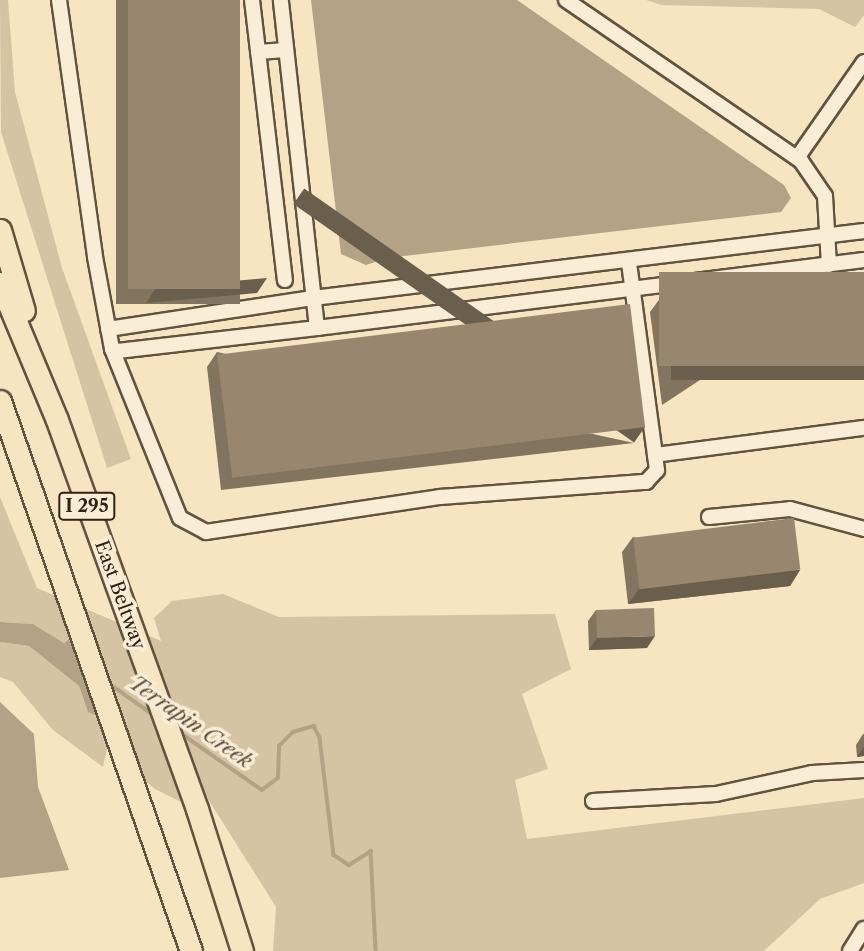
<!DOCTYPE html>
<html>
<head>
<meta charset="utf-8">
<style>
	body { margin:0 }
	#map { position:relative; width:864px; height:951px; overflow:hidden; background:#f7e4c0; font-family:"Libre Caslon Text",serif }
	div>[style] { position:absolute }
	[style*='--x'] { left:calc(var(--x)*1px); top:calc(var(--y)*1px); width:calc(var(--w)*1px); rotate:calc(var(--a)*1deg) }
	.green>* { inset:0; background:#d5c3a3 }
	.water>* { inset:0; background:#b4a286 }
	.stream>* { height:3.5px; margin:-1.75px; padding:0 1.75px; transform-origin:1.75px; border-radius:1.75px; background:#b4a286 }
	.roads { filter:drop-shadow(2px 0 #625240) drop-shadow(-2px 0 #625240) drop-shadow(0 2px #625240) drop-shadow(0 -2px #625240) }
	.minor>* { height:14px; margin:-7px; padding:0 7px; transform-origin:7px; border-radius:7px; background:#faedd6 }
	.highway>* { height:21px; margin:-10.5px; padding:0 10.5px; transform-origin:10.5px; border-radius:10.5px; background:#f7e4c0 }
	.wall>* { inset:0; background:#83745f; transform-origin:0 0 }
	.shaded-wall>* { inset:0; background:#6a5e4d; transform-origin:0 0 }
	.building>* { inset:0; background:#98876e; transform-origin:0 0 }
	span { translate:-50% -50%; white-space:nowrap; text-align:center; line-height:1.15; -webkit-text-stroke:7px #faedd6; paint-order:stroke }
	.shield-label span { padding:2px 5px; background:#faedd6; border:2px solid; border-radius:5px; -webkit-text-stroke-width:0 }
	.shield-label { font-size:18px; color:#312216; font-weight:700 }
	.street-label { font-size:19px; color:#312216 }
	.water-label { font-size:21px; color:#5f4f3d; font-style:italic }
</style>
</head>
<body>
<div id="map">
	<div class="green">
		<div style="clip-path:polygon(0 0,8px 0,15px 92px,62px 268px,131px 459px,107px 468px,1px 132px)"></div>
		<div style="clip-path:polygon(646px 0,864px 0,864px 15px,855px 27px,819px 9px,662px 5px)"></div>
		<div style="clip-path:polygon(0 497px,37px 588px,161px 641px,154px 618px,172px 601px,223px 594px,279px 617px,555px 614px,571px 669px,522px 694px,548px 769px,515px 780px,527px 839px,864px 798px,864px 883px,820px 899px,764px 951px,273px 951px,276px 907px,203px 791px,185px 804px,155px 789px,107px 748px,103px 767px,53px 730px,13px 682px,0 677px,0 642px,29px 646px,79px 686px,88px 712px,68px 639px,64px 643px,33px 624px,0 622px)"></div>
	</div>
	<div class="water">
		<div style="clip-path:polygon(311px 0,517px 0,784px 185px,791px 198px,781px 212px,387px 258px,366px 265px,341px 254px)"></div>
		<div style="clip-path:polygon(0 622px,33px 624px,64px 643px,69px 639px,96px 715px,88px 712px,79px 686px,29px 646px,0 642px)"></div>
		<div style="clip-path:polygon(0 702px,34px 734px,38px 787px,69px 870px,0 878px)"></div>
	</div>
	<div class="stream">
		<div style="--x:107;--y:682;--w:59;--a:35.3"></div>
		<div style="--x:179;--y:732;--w:101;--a:34.9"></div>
		<div style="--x:262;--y:790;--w:20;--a:-37"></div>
		<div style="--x:278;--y:778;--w:32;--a:-88"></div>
		<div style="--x:279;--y:746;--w:20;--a:-45"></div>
		<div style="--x:293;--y:732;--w:22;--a:-16"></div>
		<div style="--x:314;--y:726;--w:13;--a:63"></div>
		<div style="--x:320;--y:738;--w:118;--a:83.2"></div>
		<div style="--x:334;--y:855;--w:18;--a:34"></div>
		<div style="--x:349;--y:865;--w:26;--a:-32"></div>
		<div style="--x:371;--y:851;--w:100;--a:87.1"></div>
	</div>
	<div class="roads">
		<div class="minor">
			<div style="--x:59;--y:0;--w:260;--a:82"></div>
			<div style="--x:95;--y:257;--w:94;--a:79.5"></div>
			<div style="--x:112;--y:349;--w:6;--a:18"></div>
			<div style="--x:118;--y:351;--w:200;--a:-6.6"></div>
			<div style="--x:317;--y:328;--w:330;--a:-96.3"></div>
			<div style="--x:252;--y:0;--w:282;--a:83.3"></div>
			<div style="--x:566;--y:0;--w:285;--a:34.4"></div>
			<div style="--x:801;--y:161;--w:42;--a:55.6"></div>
			<div style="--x:825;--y:196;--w:69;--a:86.7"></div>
			<div style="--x:258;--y:52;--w:28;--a:-4"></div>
			<div style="--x:797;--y:158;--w:117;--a:-55.1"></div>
			<div style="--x:317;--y:328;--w:551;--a:-7.09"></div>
			<div style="--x:108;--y:329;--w:207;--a:-8.6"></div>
			<div style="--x:313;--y:298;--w:555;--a:-6.93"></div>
			<div style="--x:112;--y:349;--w:182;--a:68.1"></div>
			<div style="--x:180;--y:518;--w:30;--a:28"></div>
			<div style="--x:206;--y:532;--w:237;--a:-8.5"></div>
			<div style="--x:440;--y:497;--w:207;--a:-4.2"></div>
			<div style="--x:646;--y:482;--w:16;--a:-47"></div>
			<div style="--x:657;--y:470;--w:210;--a:-97.7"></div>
			<div style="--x:655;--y:455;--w:211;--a:-7.4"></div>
			<div style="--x:709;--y:517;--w:81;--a:-5.6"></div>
			<div style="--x:790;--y:509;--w:77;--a:15.1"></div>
			<div style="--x:593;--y:801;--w:123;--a:-3.3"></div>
			<div style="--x:716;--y:794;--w:98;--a:-12.3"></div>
			<div style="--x:812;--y:773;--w:52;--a:-3.3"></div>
			<div style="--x:850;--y:951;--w:26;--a:-58"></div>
		</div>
		<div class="highway">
			<div style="--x:0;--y:230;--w:84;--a:73.5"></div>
			<div style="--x:0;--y:283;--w:148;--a:67.4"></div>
			<div style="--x:57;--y:420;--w:413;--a:70.2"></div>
			<div style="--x:197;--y:809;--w:149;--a:72.4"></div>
			<div style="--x:0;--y:401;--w:582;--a:70.85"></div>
		</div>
	</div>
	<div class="wall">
		<div style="left:116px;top:0;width:124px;height:304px"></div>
		<div style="clip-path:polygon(864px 272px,662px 405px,650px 312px,661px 297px)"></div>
		<div style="clip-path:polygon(217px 352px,634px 443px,221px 490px,207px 367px)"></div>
		<div style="clip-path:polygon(633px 537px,800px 570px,790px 586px,628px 604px,622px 552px)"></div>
		<div style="clip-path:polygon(596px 610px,647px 648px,589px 650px,588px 621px)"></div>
		<div style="clip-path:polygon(863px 734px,864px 734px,864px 756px,857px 757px,856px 745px)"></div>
	</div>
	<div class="shaded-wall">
		<div style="clip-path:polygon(267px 278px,257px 293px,146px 303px,156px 288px)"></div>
		<div style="left:864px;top:366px;width:14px;height:193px;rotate:90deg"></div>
		<div style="left:645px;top:427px;width:19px;height:416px;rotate:125deg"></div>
		<div style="clip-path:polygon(800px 570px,790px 586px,628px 604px,639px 589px)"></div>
		<div style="clip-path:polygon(655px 636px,647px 648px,589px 650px,597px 638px)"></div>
		<div style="clip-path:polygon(864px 746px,864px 756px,857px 757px)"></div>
	</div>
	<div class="building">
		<div style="left:128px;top:0;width:112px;height:289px"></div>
		<div style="left:864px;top:272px;width:94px;height:205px;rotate:90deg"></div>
		<div style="left:630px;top:304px;width:124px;height:416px;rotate:83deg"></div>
		<div style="left:794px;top:518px;width:52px;height:162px;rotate:83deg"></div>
		<div style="left:654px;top:608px;width:28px;height:58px;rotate:88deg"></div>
	</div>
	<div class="shield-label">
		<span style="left:87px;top:506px">I 295</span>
	</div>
	<div class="street-label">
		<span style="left:120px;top:595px;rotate:70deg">East Beltway</span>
	</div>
	<div class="water-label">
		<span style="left:191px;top:722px;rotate:35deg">Terrapin Creek</span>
	</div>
</div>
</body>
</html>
